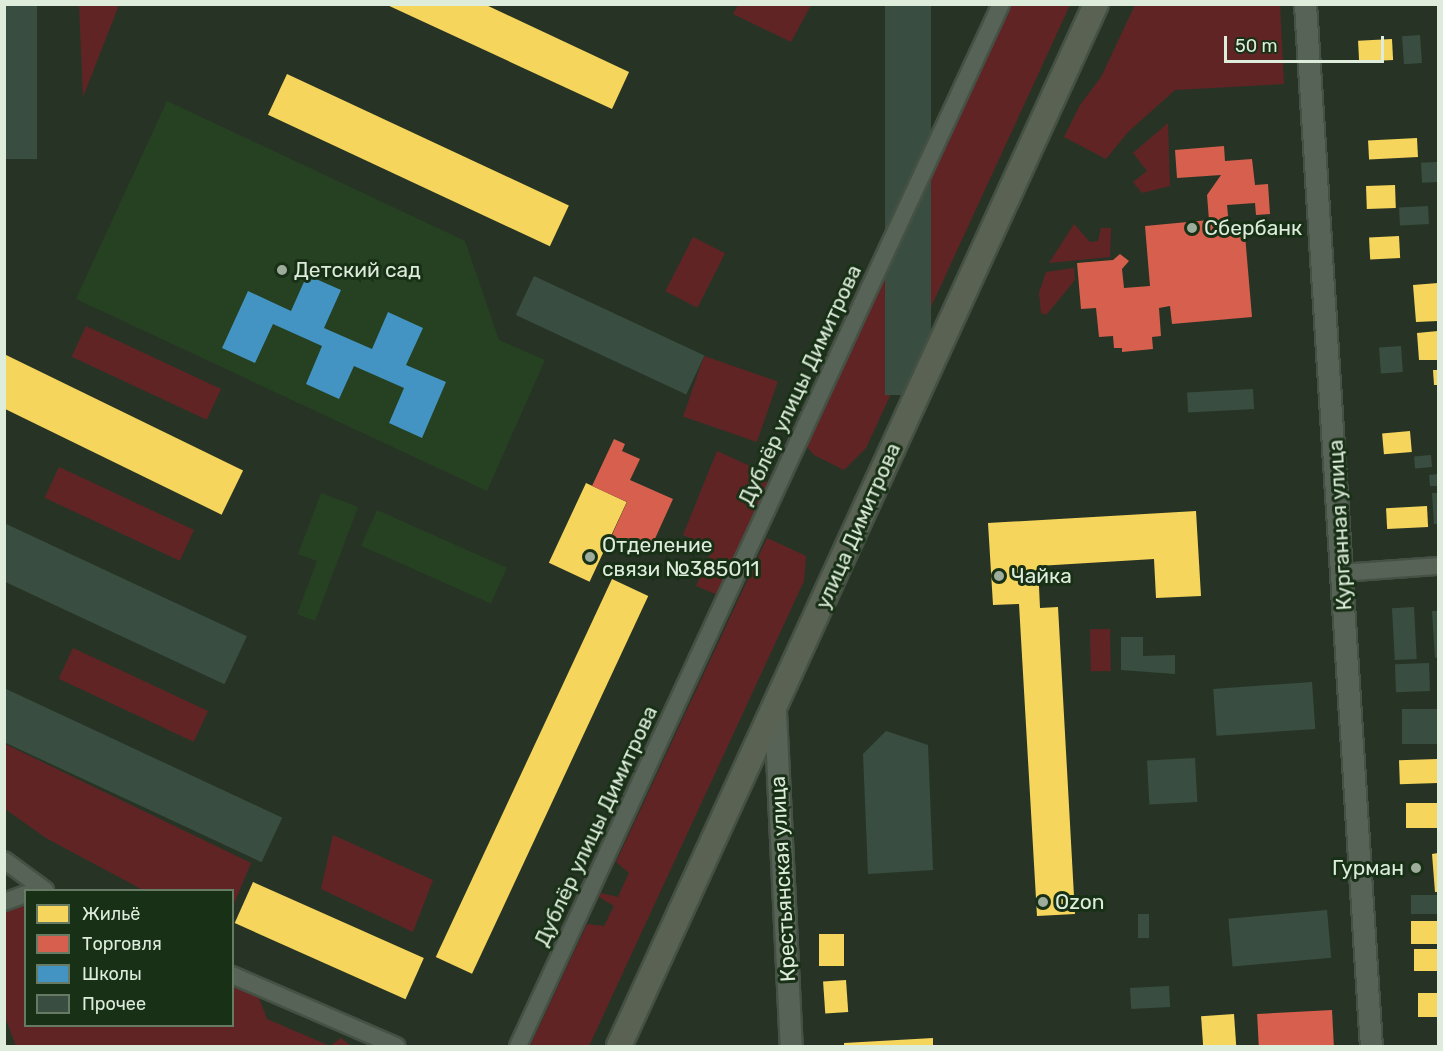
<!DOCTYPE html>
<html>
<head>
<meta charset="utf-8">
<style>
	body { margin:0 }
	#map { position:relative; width:1443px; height:1051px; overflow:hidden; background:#273425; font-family:Rubik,sans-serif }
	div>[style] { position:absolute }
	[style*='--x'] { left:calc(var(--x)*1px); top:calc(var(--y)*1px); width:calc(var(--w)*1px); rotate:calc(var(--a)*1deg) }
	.built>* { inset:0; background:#264122; transform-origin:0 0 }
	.green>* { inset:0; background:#612425; transform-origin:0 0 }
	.homes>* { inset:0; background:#f6d55c; transform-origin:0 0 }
	.shops>* { inset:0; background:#d6604d; transform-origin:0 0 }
	.schools>* { inset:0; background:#4393c3 }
	.building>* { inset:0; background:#394e40; transform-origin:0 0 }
	.roads { filter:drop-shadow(2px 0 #455144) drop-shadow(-2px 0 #455144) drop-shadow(0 2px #455144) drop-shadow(0 -2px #455144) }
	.minor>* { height:16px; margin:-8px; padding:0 8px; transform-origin:8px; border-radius:8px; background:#586357 }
	.tertiary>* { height:21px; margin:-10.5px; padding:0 10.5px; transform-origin:10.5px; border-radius:10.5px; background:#586357 }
	.secondary>* { height:24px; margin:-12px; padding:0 12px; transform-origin:12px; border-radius:12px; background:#5a6254 }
	.dots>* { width:16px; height:16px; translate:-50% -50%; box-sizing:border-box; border:3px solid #183015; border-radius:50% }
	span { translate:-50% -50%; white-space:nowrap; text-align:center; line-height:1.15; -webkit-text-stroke:6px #183015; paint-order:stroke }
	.poi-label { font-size:21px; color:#ddecdb }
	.left { translate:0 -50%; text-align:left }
	.right { translate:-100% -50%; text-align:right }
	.street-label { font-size:21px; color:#ddecdb }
	.frame { position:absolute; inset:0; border:6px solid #ddecdb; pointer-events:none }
	.legend { position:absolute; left:24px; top:889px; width:210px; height:138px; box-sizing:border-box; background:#183015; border:2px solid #677b64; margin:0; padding:8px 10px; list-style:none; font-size:18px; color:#ddecdb }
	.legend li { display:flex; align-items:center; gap:12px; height:30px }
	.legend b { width:30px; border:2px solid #677b64 }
	.scale { position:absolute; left:1224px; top:36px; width:160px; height:27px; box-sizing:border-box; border:3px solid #ddecdb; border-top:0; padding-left:8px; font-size:18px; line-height:21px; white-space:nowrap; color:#ddecdb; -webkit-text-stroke:4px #183015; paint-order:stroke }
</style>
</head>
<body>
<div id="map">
	<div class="built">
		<div style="clip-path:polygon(167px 101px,465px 241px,499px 340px,545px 360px,487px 491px,76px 299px)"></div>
		<div style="clip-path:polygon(321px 493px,358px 507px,315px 621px,297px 614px,317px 561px,298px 554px)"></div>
		<div style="left:377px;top:510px;width:142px;height:39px;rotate:24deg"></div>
	</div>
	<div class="green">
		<div style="clip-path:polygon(79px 5px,119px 5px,83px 97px)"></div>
		<div style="clip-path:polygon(738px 5px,738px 4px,811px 5px,791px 42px,733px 14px)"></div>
		<div style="clip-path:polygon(1011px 5px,1070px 5px,866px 448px,844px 470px,814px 455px,807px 447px)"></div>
		<div style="clip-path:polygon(1135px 5px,1280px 5px,1284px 84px,1175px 90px,1128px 132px,1106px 159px,1064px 137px,1080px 105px,1101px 77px)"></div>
		<div style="clip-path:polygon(1168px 123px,1170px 186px,1142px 193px,1133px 182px,1147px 171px,1133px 153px)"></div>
		<div style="clip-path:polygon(1074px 224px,1090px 242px,1098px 241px,1101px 228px,1111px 228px,1110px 257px,1049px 263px)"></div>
		<div style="left:693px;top:237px;width:36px;height:61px;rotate:27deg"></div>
		<div style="clip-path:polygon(1074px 268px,1075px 280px,1046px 315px,1041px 313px,1039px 293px,1046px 272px)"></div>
		<div style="left:86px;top:326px;width:149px;height:34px;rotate:25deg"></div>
		<div style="left:704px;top:356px;width:78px;height:64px;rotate:19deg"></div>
		<div style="clip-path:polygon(717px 451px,761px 471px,768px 485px,718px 595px,696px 586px,712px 549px,683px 535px)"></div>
		<div style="left:59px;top:467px;width:149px;height:34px;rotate:25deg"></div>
		<div style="clip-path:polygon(767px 538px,806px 556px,804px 581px,589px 1046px,530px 1046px,587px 924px,604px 926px,614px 906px,599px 897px,601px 893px,618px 897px,629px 873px,616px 862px)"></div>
		<div style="left:1110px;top:629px;width:42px;height:20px;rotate:89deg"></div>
		<div style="left:73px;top:648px;width:149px;height:34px;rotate:25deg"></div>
		<div style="clip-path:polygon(5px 744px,251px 863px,233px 906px,232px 890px,143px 890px,46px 838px,5px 809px)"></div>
		<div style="clip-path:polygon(333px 835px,433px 880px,413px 932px,321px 889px)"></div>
		<div style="clip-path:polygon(25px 905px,26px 1026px,232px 1026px,233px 986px,259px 998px,267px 1019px,330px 1046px,341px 1038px,351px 1046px,16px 1046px,5px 1017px,4px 911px)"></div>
	</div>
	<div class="homes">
		<div style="clip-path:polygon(385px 4px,484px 4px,629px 72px,612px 109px)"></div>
		<div style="left:1392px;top:39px;width:21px;height:34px;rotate:87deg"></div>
		<div style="left:287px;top:74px;width:311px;height:45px;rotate:25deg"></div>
		<div style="left:1417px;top:138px;width:19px;height:49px;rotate:87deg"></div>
		<div style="left:1395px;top:185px;width:23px;height:29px;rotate:88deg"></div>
		<div style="left:1399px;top:236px;width:22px;height:30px;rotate:87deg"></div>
		<div style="clip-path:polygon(1438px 283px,1438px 321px,1416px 322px,1413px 285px)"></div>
		<div style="clip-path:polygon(1438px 331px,1438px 360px,1419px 360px,1417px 333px)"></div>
		<div style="left:4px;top:354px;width:266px;height:49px;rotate:26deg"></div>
		<div style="clip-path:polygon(1433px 370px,1438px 370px,1438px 385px,1434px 385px)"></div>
		<div style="left:1410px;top:431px;width:21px;height:28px;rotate:85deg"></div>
		<div style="left:586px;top:483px;width:45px;height:88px;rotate:25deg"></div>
		<div style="left:1427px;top:506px;width:21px;height:41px;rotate:87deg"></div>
		<div style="clip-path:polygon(1196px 511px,1201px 596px,1156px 598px,1154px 559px,1038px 566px,1040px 608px,1058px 607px,1075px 914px,1037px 916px,1019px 604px,993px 605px,988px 523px)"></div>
		<div style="left:612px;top:579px;width:40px;height:417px;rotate:25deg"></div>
		<div style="left:1437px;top:759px;width:24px;height:38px;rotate:88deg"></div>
		<div style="left:1438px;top:803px;width:25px;height:32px;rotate:90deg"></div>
		<div style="clip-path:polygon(1438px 853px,1438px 892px,1435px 892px,1432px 854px)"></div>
		<div style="left:253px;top:882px;width:187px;height:45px;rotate:24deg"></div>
		<div style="left:1438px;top:921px;width:23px;height:27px;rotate:90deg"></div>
		<div style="left:819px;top:934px;width:25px;height:32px"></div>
		<div style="left:1438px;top:949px;width:22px;height:24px;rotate:90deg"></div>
		<div style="left:846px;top:980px;width:32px;height:23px;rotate:86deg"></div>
		<div style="left:1438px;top:993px;width:24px;height:20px;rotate:90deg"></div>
		<div style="left:1234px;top:1014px;width:32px;height:33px;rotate:86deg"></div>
		<div style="clip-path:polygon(933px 1038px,933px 1046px,844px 1046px,844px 1043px)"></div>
	</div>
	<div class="shops">
		<div style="clip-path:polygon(1224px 146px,1225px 161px,1252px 159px,1255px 185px,1268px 184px,1270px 214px,1256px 215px,1255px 203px,1227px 205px,1230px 236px,1245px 235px,1252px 317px,1172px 324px,1170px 306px,1159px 308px,1161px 336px,1152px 337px,1153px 349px,1122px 352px,1122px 348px,1114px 348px,1113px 336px,1099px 337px,1096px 308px,1081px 309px,1077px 263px,1113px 260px,1120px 254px,1129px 261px,1122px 269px,1124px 288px,1150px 286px,1145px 226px,1209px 220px,1207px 195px,1221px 175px,1177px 178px,1175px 150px)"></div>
		<div style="clip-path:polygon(614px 439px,625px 444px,622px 451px,640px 459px,630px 480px,673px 499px,648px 554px,611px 537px,627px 502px,592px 486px)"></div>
		<div style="left:1332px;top:1010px;width:36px;height:75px;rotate:87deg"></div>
	</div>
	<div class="schools">
		<div style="clip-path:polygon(307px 275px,341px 290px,324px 328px,372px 349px,388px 312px,423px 328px,406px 365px,446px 382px,422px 438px,389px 423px,404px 388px,354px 366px,339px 399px,306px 384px,322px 346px,273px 324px,255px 363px,222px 348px,248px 291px,291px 311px)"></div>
	</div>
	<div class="building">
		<div style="left:4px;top:4px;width:33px;height:155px"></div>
		<div style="left:885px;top:4px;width:46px;height:391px"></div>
		<div style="left:1420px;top:35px;width:28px;height:18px;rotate:86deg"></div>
		<div style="left:1437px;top:162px;width:20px;height:16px;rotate:87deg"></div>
		<div style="left:1428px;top:206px;width:18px;height:29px;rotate:87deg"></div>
		<div style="left:534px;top:276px;width:188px;height:43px;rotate:25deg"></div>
		<div style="left:1401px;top:346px;width:26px;height:22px;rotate:86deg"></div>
		<div style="left:1253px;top:389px;width:20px;height:66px;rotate:87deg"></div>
		<div style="left:1431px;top:455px;width:12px;height:17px;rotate:85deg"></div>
		<div style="clip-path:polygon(1438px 474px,1438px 486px,1430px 486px,1429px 475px)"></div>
		<div style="clip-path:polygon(1432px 493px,1438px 493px,1438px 524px,1434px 524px)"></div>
		<div style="left:4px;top:523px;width:268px;height:53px;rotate:25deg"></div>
		<div style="left:1414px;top:607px;width:52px;height:22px;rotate:87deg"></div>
		<div style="clip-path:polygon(1432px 611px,1438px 611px,1438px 657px,1435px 658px)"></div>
		<div style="clip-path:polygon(1121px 637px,1143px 637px,1143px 656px,1175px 655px,1175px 674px,1121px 670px)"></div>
		<div style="left:1429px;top:663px;width:28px;height:34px;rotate:88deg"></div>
		<div style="left:1312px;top:682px;width:47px;height:99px;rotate:86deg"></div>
		<div style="left:4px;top:688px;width:307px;height:49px;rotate:25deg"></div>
		<div style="left:1438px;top:709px;width:35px;height:36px;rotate:90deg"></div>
		<div style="clip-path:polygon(886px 731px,928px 745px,933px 870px,868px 874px,863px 754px)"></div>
		<div style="left:1195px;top:758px;width:44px;height:48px;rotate:87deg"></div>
		<div style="left:1438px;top:895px;width:19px;height:27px;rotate:90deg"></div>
		<div style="left:1327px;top:910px;width:48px;height:99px;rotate:85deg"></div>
		<div style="left:1138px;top:914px;width:11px;height:24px"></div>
		<div style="left:1169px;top:986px;width:21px;height:39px;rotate:87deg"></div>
	</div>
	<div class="roads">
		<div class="minor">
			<div style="--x:1342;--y:573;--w:96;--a:-4.2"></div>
			<div style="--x:4;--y:860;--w:51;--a:36.2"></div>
			<div style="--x:4;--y:902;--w:23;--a:-20"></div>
			<div style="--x:232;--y:975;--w:179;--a:23.4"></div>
			<div style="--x:518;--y:1046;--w:1149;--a:-65.13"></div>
		</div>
		<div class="tertiary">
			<div style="--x:1305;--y:4;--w:1044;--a:86.38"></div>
			<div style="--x:775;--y:712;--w:334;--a:87.3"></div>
		</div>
		<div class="secondary">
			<div style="--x:619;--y:1046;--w:1146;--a:-65.4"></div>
		</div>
	</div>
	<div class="dots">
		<div style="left:1192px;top:228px;background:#9dac9b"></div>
		<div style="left:282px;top:270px;background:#9dac9b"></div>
		<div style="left:590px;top:557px;background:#9dac9b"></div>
		<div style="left:999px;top:576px;background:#9dac9b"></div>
		<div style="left:1416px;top:868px;background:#9dac9b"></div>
		<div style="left:1043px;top:902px;background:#9dac9b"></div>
	</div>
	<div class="poi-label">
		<span class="left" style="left:1204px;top:228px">Сбербанк</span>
		<span class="left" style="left:294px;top:270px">Детский сад</span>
		<span class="left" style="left:602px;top:557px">Отделение<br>связи №385011</span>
		<span class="left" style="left:1011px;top:576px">Чайка</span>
		<span class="right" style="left:1404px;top:868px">Гурман</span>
		<span class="left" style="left:1055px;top:902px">Ozon</span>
	</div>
	<div class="street-label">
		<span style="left:800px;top:385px;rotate:-65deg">Дублёр улицы Димитрова</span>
		<span style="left:1340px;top:525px;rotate:-93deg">Курганная улица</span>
		<span style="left:858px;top:526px;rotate:-66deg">улица Димитрова</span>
		<span style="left:596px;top:826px;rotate:-65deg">Дублёр улицы Димитрова</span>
		<span style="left:783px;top:879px;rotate:-93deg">Крестьянская улица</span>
	</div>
	<div class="frame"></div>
	<ul class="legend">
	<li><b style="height:16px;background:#f6d55c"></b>Жильё</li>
	<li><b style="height:16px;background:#d6604d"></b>Торговля</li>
	<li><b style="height:16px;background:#4393c3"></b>Школы</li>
	<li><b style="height:16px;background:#394e40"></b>Прочее</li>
	</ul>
	<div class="scale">50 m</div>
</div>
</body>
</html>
